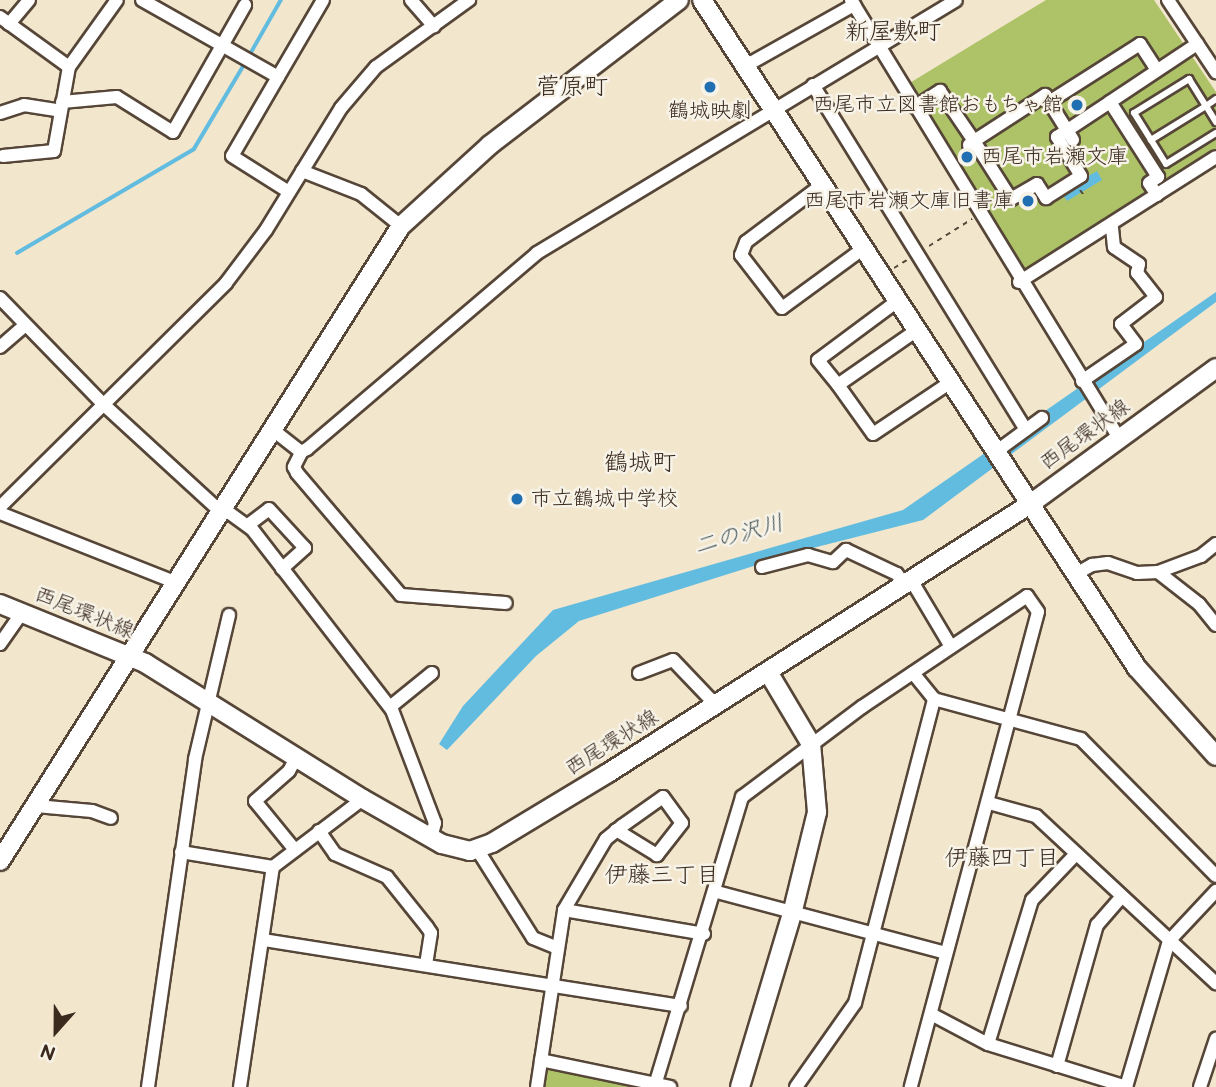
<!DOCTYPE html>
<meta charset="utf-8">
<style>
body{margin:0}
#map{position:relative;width:1216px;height:1087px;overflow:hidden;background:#f2e6cd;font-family:"Balsamiq Sans","Klee One",sans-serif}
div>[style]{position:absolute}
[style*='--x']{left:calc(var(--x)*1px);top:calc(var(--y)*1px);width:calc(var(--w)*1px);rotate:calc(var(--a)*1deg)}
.green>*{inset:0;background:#aec368}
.water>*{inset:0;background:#62bcdf}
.stream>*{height:3.5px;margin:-1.75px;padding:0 1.75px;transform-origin:1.75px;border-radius:1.75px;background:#62bcdf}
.path>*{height:2px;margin-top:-1px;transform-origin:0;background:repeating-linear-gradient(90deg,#564638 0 5px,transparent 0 10px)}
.roads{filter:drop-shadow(2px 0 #564638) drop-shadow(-2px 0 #564638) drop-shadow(0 2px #564638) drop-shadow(0 -2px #564638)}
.lane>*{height:6px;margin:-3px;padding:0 3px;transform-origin:3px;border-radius:3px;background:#fff}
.street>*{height:12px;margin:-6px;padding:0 6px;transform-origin:6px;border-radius:6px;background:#fff}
.secondary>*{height:18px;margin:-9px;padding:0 9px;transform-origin:9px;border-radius:9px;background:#fff}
.dots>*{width:19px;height:19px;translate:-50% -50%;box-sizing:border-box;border:4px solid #f7f3e8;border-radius:50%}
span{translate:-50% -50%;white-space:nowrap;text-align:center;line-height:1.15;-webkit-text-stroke:5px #f7f3e8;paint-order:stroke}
.poi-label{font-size:21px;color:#3b2a1e}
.right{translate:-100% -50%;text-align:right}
.left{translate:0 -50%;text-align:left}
.street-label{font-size:21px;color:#3b2a1e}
.water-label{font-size:23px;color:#475658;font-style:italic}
.neighbourhood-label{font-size:23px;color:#3b2a1e}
.quarter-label{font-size:24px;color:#3b2a1e}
.north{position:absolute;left:21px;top:996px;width:70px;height:70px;-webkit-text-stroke:5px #f7f3e8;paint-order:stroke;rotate:201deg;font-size:19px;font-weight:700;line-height:28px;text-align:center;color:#3b2a1e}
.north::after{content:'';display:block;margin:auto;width:24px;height:32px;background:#3b2a1e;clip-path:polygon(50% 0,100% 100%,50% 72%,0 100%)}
</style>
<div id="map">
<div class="green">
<i style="clip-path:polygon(1046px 0,1154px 0,1216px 92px,1216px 149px,1023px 275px,908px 84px)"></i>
<i style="clip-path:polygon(541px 1066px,647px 1087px,538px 1087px)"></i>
</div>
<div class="water">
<i style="clip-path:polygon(1097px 171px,1102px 180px,1067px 201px,1061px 192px)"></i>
<i style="clip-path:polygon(1216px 292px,1216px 302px,923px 520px,801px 551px,579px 621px,536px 656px,447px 750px,439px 744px,463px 706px,553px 610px,903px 510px)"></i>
</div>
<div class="stream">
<i style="--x:249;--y:56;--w:64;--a:-60.3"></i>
<i style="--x:17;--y:253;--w:205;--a:-30.4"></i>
<i style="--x:194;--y:149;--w:100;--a:-59.3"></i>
</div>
<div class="path">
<i style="--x:1080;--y:190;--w:9;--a:54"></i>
<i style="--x:929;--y:246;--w:51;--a:-32.1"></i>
<i style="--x:894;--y:268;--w:15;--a:-32"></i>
</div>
<div class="roads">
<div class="lane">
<i style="--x:1216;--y:99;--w:12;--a:145"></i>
<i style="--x:1206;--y:106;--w:65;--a:148.3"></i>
<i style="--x:1151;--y:140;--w:32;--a:-122"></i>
<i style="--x:1134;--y:113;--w:65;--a:-31.7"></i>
<i style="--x:1189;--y:79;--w:32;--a:58"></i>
<i style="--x:1206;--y:106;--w:19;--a:58"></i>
<i style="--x:1151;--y:140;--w:28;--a:58"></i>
<i style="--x:1166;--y:164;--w:59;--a:-31.8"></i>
</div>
<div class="street">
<i style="--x:142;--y:0;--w:156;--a:29.5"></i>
<i style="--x:278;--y:77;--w:91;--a:120.2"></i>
<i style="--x:232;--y:156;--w:67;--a:32.3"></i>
<i style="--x:411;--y:0;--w:35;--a:49"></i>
<i style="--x:851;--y:0;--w:513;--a:58.54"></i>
<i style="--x:1168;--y:0;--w:87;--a:56.3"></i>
<i style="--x:0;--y:17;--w:85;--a:35.9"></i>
<i style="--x:69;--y:67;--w:82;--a:-54.4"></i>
<i style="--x:9;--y:24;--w:31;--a:-50"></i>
<i style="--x:747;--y:65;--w:123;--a:-29.3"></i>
<i style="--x:278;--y:77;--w:89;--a:-59.7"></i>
<i style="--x:813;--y:85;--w:405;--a:58.3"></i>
<i style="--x:62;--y:102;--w:55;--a:-5.2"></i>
<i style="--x:117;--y:97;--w:66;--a:32"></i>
<i style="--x:173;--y:132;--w:146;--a:-60.4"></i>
<i style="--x:1049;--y:102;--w:108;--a:-32.5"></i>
<i style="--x:1140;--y:44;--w:31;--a:57"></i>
<i style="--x:915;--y:107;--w:30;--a:-33"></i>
<i style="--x:940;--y:91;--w:60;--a:55.8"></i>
<i style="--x:974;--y:141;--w:85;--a:-32.9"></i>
<i style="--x:1045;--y:95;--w:53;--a:58.1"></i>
<i style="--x:0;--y:113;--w:25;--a:-18"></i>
<i style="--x:24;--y:105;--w:37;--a:9"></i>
<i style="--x:969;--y:145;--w:6;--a:-39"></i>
<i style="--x:974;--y:141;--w:69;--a:57.5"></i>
<i style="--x:1011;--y:199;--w:30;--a:-30"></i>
<i style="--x:1037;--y:184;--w:17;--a:57"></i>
<i style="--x:1046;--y:198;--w:41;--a:-32.2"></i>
<i style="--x:1081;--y:176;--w:46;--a:-121.6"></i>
<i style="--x:1057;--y:137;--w:64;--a:-33.4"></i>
<i style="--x:3;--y:156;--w:51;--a:-5.6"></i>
<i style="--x:54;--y:151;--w:85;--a:-79.9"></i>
<i style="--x:302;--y:171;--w:63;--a:21.3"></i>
<i style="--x:361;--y:194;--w:51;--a:38.7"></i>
<i style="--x:823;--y:184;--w:96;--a:143"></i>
<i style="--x:746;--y:242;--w:14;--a:111"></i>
<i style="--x:741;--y:255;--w:67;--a:52.3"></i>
<i style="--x:782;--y:308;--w:102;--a:-36.2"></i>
<i style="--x:1157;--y:195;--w:14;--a:-124"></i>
<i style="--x:1149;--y:183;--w:11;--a:-34"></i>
<i style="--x:1158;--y:177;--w:89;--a:-122.6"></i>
<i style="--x:1110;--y:102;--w:105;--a:-33.7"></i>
<i style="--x:1019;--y:282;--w:233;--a:-32.4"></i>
<i style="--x:0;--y:298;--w:146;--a:45.8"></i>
<i style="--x:102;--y:403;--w:161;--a:42.5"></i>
<i style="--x:917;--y:330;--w:96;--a:145.2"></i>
<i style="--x:838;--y:385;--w:60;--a:54.5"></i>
<i style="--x:873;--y:434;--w:94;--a:-33.7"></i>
<i style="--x:0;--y:347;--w:33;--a:-41"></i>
<i style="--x:1082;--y:381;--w:65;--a:-34.4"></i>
<i style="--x:1136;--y:344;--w:25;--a:-127"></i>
<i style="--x:1121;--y:324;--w:44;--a:-37.6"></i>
<i style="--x:1156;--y:297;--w:31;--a:-128"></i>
<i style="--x:1137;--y:273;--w:9;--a:-77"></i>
<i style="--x:1139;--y:264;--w:30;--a:-146"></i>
<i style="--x:1114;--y:247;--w:20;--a:-96"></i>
<i style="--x:838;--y:385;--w:32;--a:-129"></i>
<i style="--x:818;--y:360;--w:97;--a:-36.6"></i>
<i style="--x:273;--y:430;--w:36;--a:38"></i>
<i style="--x:301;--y:452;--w:7;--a:-27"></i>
<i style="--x:307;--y:449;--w:302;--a:-40.4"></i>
<i style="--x:537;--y:253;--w:489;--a:-31.1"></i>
<i style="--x:302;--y:451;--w:18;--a:117"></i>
<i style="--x:294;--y:467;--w:7;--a:63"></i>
<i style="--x:297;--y:473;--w:160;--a:49.6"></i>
<i style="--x:401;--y:595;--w:105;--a:4.4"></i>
<i style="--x:997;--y:451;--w:56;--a:-36.3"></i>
<i style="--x:0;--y:507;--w:318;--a:-44.7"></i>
<i style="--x:226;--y:283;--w:66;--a:-53"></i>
<i style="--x:266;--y:230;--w:143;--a:-58.4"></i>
<i style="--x:341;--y:108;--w:54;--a:-49.5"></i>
<i style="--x:376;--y:67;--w:115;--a:-35.8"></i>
<i style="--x:224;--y:509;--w:34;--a:36"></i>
<i style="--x:252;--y:529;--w:229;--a:52.3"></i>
<i style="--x:392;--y:710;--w:121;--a:69.2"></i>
<i style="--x:435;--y:823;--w:16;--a:105"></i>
<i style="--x:0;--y:513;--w:190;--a:21.6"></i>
<i style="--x:248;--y:525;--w:26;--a:-37"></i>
<i style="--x:269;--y:509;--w:53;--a:47.3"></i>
<i style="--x:305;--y:548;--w:31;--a:138"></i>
<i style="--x:762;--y:567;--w:48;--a:-14.6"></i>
<i style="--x:808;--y:555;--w:26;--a:16"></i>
<i style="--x:833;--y:562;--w:18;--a:-43"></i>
<i style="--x:846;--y:550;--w:56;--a:25.2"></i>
<i style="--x:897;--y:574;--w:11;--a:56"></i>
<i style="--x:1158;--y:572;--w:46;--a:-20.4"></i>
<i style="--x:1201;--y:556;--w:19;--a:-39"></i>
<i style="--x:1074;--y:575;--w:21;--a:-29"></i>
<i style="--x:1092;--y:565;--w:16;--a:-7"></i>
<i style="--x:1108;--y:563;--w:31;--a:19"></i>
<i style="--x:1137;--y:573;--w:21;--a:-3"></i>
<i style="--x:1158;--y:572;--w:52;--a:38"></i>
<i style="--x:1199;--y:604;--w:27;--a:51"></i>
<i style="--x:910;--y:578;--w:78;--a:59.2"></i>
<i style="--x:0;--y:644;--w:39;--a:-55"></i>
<i style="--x:639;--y:673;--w:36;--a:-21"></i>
<i style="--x:673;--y:660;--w:62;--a:46.3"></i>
<i style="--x:913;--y:673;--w:33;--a:51"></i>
<i style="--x:934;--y:699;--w:152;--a:15.2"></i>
<i style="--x:1081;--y:739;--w:192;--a:45.4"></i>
<i style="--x:390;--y:707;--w:54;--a:-39"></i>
<i style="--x:989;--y:803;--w:49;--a:15.5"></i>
<i style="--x:1036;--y:816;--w:246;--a:42.9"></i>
<i style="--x:36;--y:806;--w:56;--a:5.1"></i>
<i style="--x:92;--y:811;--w:20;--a:20"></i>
<i style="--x:319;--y:831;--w:28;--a:55"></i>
<i style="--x:335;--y:854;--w:57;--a:23.9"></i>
<i style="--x:387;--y:877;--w:64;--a:51.3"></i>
<i style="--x:427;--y:927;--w:7;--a:56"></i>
<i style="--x:431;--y:933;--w:32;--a:99"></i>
<i style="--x:477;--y:849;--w:105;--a:57.8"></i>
<i style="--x:533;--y:938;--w:27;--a:22"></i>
<i style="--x:295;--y:850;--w:63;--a:-129.2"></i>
<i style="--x:255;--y:801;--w:45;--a:-41.4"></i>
<i style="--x:289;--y:771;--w:17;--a:-62"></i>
<i style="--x:181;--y:852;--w:93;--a:9.3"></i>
<i style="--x:717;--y:892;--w:237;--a:14.9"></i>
<i style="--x:564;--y:910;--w:142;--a:9.7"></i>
<i style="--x:264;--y:940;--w:422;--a:9"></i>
<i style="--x:931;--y:1014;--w:64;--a:27.8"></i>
<i style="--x:988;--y:1044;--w:145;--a:17.2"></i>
<i style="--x:988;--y:1044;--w:151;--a:-73"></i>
<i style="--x:1032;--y:900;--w:64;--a:-46.3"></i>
<i style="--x:541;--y:1060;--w:132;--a:11.8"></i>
<i style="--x:1057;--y:1066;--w:147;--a:-74.2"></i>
<i style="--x:1097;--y:925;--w:38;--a:-49"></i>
<i style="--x:656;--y:1082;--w:298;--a:-73.2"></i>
<i style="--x:742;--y:797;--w:150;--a:-36.9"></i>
<i style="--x:862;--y:707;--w:199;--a:-33.9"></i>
<i style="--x:1027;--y:596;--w:19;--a:55"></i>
<i style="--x:1038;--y:612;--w:492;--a:105"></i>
<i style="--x:148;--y:1087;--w:331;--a:-81.8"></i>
<i style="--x:195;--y:759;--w:148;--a:-76.7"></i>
<i style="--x:240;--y:1087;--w:222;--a:-81.5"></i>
<i style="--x:273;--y:867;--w:113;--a:-37.1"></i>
<i style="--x:537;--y:1087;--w:179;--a:-81.3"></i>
<i style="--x:564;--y:910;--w:82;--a:-59.4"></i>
<i style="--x:606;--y:839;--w:21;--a:-39"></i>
<i style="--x:622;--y:826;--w:50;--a:-35.3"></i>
<i style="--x:663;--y:797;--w:32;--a:54"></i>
<i style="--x:682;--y:823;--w:41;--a:128"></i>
<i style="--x:657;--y:855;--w:48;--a:-148.6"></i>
<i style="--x:796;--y:1087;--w:103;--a:-54.9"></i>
<i style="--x:855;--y:1003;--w:314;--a:-75.4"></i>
<i style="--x:1126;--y:1087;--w:152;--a:-73.6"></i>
<i style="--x:1169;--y:941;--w:69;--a:-46.8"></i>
<i style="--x:1200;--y:1087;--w:51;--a:-71.6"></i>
</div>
<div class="secondary">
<i style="--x:702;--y:0;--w:797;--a:56.93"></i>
<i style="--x:1137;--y:668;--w:118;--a:48.1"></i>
<i style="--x:0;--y:604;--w:157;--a:22.1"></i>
<i style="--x:145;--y:663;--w:257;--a:32"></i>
<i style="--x:363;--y:799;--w:91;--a:29.7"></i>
<i style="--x:442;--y:844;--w:29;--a:14"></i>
<i style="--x:470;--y:851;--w:23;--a:-20"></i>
<i style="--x:492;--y:843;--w:135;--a:-31.1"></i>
<i style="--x:608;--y:773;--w:499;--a:-32.5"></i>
<i style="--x:1029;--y:505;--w:232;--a:-36.2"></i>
<i style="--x:0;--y:861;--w:751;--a:-57.73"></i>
<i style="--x:401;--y:226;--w:120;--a:-42.3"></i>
<i style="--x:490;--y:145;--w:238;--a:-37.5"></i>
<i style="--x:740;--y:1087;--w:185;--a:-73.3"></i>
<i style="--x:793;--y:910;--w:101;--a:-76.2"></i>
<i style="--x:817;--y:812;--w:68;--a:-95"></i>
<i style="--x:811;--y:744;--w:84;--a:-120.8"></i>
</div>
</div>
<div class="dots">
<i style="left:710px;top:87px;background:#1f6fb2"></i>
<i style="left:1077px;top:105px;background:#1f6fb2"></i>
<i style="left:967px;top:157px;background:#1f6fb2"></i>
<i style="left:1028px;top:201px;background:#1f6fb2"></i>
<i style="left:517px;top:499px;background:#1f6fb2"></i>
</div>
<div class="poi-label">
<span class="right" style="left:1063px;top:105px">西尾市立図書館おもちゃ館</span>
<span style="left:710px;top:111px">鶴城映劇</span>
<span class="left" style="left:981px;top:157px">西尾市岩瀬文庫</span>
<span class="right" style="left:1014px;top:201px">西尾市岩瀬文庫旧書庫</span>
<span class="left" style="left:531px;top:499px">市立鶴城中学校</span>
</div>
<div class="street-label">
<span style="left:1085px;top:435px;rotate:-36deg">西尾環状線</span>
<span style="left:84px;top:613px;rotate:22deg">西尾環状線</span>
<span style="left:612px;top:743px;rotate:-32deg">西尾環状線</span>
</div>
<div class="water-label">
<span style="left:739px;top:535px;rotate:-16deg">二の沢川</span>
</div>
<div class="neighbourhood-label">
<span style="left:1002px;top:858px">伊藤四丁目</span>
<span style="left:662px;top:875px">伊藤三丁目</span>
</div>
<div class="quarter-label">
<span style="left:893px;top:32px">新屋敷町</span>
<span style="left:572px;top:87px">菅原町</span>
<span style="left:640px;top:463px">鶴城町</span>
</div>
<div class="north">N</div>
</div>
